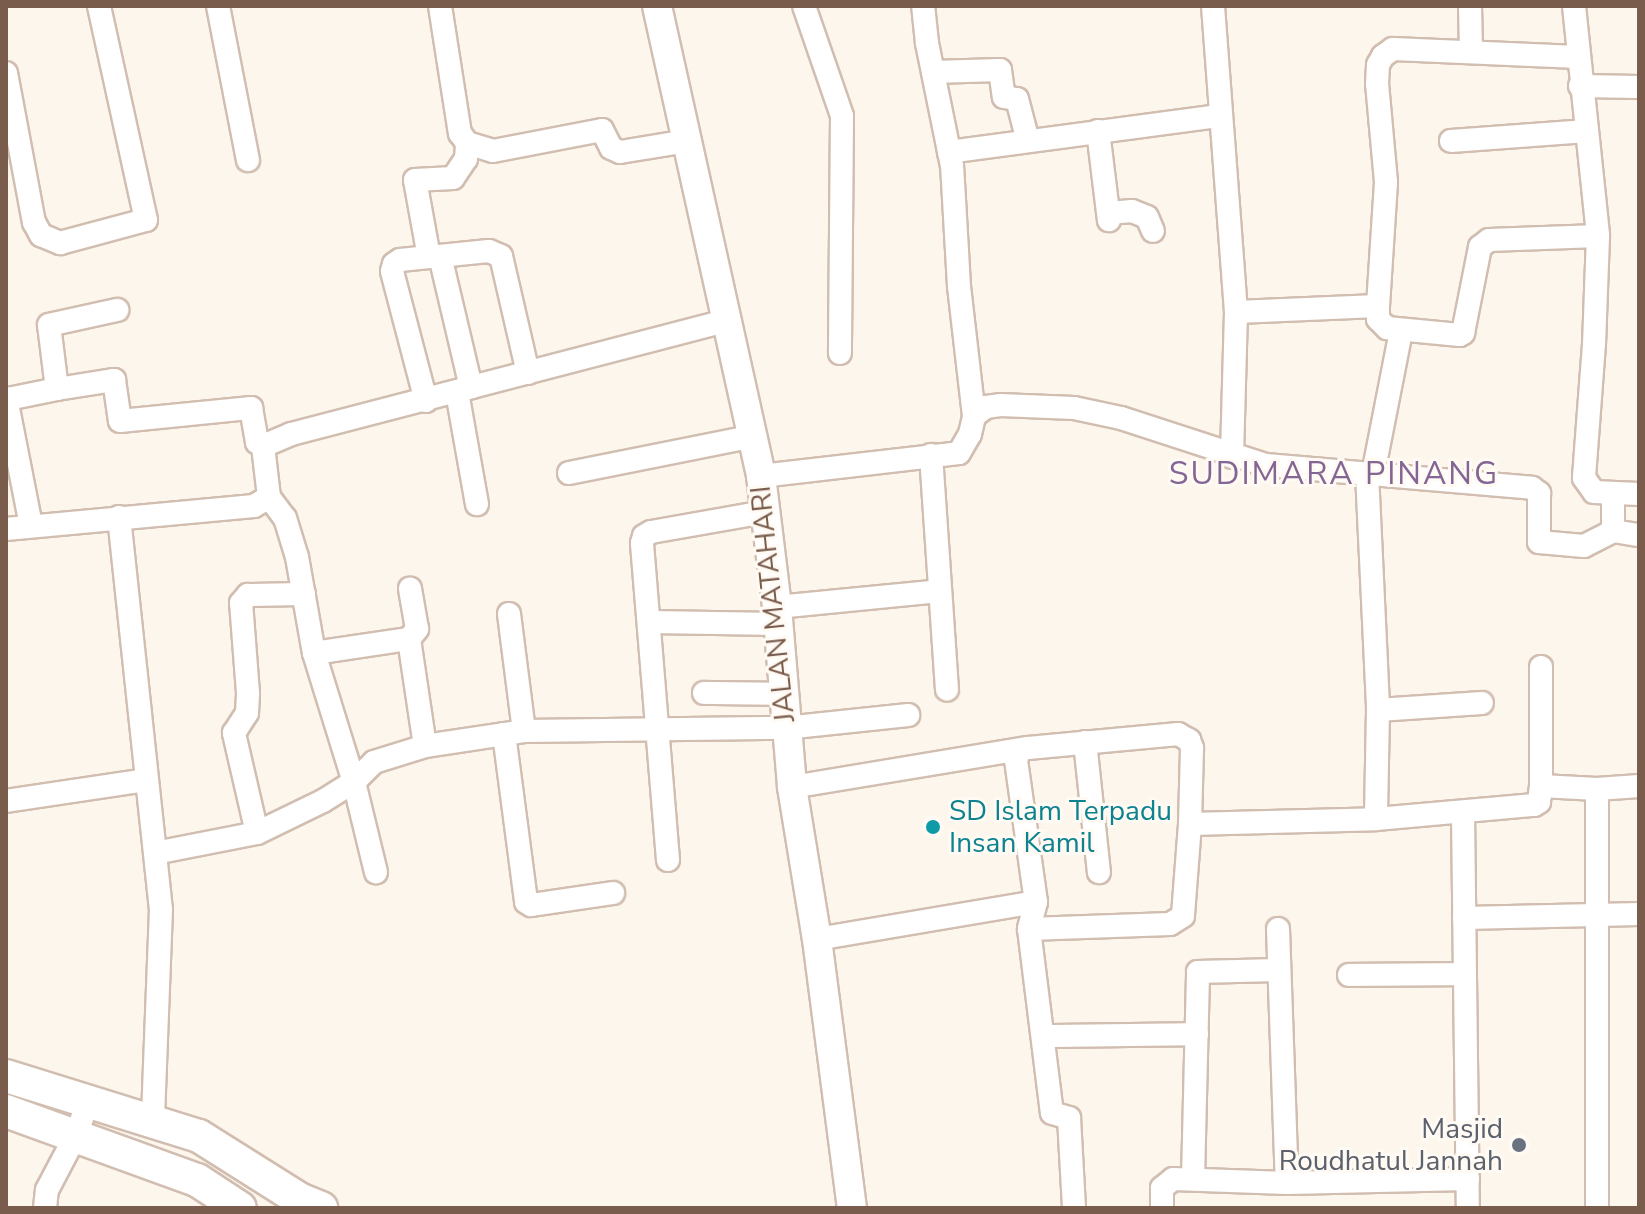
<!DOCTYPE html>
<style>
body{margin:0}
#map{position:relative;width:1645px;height:1214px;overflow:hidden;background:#fdf6ec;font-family:"Nunito Sans",sans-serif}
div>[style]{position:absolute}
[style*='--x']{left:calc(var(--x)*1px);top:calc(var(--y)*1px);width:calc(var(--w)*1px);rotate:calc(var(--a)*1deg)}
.roads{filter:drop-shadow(2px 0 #d1beb0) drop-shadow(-2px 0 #d1beb0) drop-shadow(0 2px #d1beb0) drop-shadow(0 -2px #d1beb0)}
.minor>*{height:22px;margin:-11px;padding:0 11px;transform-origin:11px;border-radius:11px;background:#fff}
.tertiary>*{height:28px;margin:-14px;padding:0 14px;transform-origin:14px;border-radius:14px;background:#fff}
.secondary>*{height:32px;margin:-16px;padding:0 16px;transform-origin:16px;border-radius:16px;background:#fff}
.dots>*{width:22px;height:22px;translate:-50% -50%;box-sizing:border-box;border:4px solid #fffaf3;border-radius:50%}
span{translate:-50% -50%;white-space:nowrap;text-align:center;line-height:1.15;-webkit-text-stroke:6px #fffaf3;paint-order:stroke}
.street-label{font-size:28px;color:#7a5c4d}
.culture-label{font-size:28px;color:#0d838f}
.left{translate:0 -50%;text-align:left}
.worship-label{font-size:28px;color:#5b616d}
.right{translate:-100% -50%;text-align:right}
.quarter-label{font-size:32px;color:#846695;letter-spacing:2px}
.frame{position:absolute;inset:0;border:8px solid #7a5c4d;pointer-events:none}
</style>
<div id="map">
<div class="roads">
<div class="minor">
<i style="--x:218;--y:6;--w:157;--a:79"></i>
<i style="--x:440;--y:6;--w:129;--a:81.1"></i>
<i style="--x:460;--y:133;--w:12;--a:55"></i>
<i style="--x:467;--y:143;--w:27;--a:17"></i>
<i style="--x:493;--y:151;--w:111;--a:-10.9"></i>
<i style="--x:602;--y:130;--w:20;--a:63"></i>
<i style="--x:611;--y:148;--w:10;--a:24"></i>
<i style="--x:620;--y:152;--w:69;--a:-9.2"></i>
<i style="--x:804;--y:6;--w:116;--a:70.9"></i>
<i style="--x:842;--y:116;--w:237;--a:90.5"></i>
<i style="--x:1213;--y:6;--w:307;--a:85.7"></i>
<i style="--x:1236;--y:312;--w:145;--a:91.6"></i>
<i style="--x:1470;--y:6;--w:45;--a:88.7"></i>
<i style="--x:1574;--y:6;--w:231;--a:84"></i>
<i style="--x:1598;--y:236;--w:108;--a:92.1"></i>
<i style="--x:1594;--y:344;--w:134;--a:94.3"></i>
<i style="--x:1584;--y:478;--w:17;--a:54"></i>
<i style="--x:1594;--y:492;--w:45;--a:2.5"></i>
<i style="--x:933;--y:72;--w:67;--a:-1.7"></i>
<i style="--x:1000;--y:70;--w:27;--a:82"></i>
<i style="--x:1004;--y:97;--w:13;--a:9"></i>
<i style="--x:1017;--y:99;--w:43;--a:75.3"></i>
<i style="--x:6;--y:73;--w:152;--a:79.4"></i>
<i style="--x:34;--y:222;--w:15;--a:62"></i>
<i style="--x:41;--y:235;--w:21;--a:23"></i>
<i style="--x:60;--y:243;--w:89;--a:-15"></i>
<i style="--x:146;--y:220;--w:219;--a:-102.4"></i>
<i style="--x:1580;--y:86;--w:59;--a:1"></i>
<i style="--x:1098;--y:131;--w:90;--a:83"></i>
<i style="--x:1451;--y:141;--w:136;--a:-4.2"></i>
<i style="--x:949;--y:152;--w:273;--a:-7.6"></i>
<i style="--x:1109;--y:213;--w:23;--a:-5"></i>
<i style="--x:1132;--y:211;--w:16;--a:22"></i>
<i style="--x:1147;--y:217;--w:15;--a:67"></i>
<i style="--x:440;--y:256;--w:135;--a:76.7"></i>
<i style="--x:429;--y:257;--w:78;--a:-100.3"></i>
<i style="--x:415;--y:180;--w:38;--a:-3"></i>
<i style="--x:453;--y:178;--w:23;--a:-56"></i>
<i style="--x:466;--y:159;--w:16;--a:-86"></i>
<i style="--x:1378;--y:306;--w:13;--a:90"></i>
<i style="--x:1378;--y:319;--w:13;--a:45"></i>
<i style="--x:1387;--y:328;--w:73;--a:5.5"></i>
<i style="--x:1460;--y:335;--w:4;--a:-34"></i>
<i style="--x:1463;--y:333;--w:88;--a:-78.8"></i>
<i style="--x:1480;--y:247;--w:11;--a:-38"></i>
<i style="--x:1489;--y:240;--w:109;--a:-2.1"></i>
<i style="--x:1236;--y:312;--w:142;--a:-2.4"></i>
<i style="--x:1378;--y:306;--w:124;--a:-86.3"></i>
<i style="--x:1386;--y:182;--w:98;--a:-95.2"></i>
<i style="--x:1377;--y:84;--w:19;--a:-87"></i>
<i style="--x:1378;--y:65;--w:10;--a:-61"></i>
<i style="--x:1383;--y:56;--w:12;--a:-35"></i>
<i style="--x:1393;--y:49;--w:185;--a:2.5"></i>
<i style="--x:57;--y:389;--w:58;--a:-9"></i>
<i style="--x:114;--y:380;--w:41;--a:81.7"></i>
<i style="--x:120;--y:421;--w:132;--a:-5.7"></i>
<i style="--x:251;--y:408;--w:35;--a:80"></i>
<i style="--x:257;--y:442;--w:7;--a:34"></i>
<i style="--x:457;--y:392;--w:114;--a:79.9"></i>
<i style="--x:6;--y:398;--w:130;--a:78.9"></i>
<i style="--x:8;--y:399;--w:50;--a:-11.5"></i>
<i style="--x:57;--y:389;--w:64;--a:-97.1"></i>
<i style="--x:49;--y:325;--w:70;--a:-12.4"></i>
<i style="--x:426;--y:401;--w:134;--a:-104.7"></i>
<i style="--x:392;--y:271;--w:7;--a:-74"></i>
<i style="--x:394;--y:264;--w:7;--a:-34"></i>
<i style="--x:400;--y:260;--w:89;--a:-5.8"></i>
<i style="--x:489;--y:251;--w:13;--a:23"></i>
<i style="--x:501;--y:256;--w:120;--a:77"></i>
<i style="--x:974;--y:416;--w:15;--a:-37"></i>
<i style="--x:986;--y:407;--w:14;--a:-8"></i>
<i style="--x:1000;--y:405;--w:74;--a:2.3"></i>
<i style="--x:1074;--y:408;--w:48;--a:12"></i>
<i style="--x:1121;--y:418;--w:152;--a:18"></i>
<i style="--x:1266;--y:465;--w:267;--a:4.9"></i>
<i style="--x:1532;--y:488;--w:9;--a:36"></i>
<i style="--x:1539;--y:493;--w:49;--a:90"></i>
<i style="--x:1539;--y:542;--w:45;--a:5.1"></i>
<i style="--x:1584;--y:546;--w:33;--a:-27"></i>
<i style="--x:931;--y:455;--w:235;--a:86.1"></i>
<i style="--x:569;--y:473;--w:189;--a:-11.3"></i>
<i style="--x:1367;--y:473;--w:237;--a:87.3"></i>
<i style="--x:1378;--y:710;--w:109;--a:91.1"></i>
<i style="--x:1373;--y:474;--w:146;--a:-78.9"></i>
<i style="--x:761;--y:476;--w:199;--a:-6.6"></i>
<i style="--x:959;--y:453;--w:22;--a:-60"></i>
<i style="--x:970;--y:434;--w:18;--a:-77"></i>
<i style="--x:974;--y:416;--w:131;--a:-96.6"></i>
<i style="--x:959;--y:286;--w:120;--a:-93.3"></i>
<i style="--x:952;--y:166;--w:126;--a:-101.5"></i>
<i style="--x:927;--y:43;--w:37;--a:-96"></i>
<i style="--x:1613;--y:493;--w:38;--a:90"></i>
<i style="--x:1613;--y:531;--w:26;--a:9"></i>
<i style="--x:269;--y:497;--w:26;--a:53"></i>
<i style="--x:285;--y:518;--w:41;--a:72.9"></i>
<i style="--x:297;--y:557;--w:97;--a:80"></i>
<i style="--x:314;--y:653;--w:135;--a:72.8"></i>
<i style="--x:354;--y:782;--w:93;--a:76.3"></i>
<i style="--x:119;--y:517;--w:394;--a:83.9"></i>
<i style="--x:161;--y:909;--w:213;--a:92.2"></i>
<i style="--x:6;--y:529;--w:249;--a:-5.3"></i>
<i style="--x:254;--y:506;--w:17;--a:-31"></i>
<i style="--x:269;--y:497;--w:51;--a:-96.7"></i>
<i style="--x:263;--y:446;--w:30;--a:-23"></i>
<i style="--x:291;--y:434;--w:453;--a:-14.6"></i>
<i style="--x:777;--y:607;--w:163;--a:-5.6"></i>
<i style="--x:509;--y:614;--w:118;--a:82.7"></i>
<i style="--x:650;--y:622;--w:129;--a:0.9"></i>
<i style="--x:409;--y:639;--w:108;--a:81.5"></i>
<i style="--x:314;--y:653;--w:96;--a:-8.4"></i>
<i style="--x:409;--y:639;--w:13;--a:-51"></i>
<i style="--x:417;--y:629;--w:41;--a:-99.9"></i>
<i style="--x:704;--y:693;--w:78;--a:0.7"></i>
<i style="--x:1378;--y:710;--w:104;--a:-3.9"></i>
<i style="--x:504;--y:734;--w:169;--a:82.5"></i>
<i style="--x:526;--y:902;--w:6;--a:31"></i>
<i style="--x:531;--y:905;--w:83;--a:-8.3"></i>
<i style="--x:1085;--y:742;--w:131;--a:83.9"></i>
<i style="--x:1020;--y:750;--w:11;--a:112"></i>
<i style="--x:1016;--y:760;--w:143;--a:82"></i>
<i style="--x:1036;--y:902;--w:28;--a:105"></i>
<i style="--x:1029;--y:929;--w:185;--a:82.9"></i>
<i style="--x:1052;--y:1113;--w:18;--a:16"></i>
<i style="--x:1069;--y:1118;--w:90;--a:86.8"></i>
<i style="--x:1541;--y:786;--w:56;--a:3.1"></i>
<i style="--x:1597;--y:789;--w:42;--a:-4.1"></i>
<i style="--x:792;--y:787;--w:239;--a:-9.4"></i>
<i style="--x:1028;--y:748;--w:151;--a:-5.3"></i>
<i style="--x:1178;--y:734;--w:13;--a:29"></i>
<i style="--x:1189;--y:740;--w:9;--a:69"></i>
<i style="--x:1192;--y:748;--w:76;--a:91.5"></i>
<i style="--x:1190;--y:824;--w:92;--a:94.4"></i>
<i style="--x:1183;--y:916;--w:15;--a:148"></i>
<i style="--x:1170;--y:924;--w:141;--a:178"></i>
<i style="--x:1597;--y:789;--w:419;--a:90"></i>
<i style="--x:6;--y:801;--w:142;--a:-8.5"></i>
<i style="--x:1463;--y:813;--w:395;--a:89.3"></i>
<i style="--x:1190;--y:824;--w:186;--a:-1.5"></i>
<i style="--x:1376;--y:819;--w:159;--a:-5.1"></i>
<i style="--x:1534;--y:805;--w:6;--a:-31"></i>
<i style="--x:1539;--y:802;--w:16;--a:-83"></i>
<i style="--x:1541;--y:786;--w:119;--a:-90"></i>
<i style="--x:257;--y:833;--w:103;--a:-103"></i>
<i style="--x:234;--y:733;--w:24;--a:-57"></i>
<i style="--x:247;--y:713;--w:20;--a:-87"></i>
<i style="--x:248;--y:693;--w:90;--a:-94.4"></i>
<i style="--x:241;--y:603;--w:11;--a:-49"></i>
<i style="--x:248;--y:595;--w:56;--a:-1"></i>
<i style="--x:155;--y:853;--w:104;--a:-11.1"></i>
<i style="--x:257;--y:833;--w:73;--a:-25.9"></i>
<i style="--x:323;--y:801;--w:36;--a:-32"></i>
<i style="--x:354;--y:782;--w:28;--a:-45"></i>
<i style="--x:374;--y:762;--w:53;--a:-17.4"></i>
<i style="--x:425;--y:746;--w:100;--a:-8.6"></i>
<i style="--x:524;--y:731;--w:261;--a:-0.7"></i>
<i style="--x:785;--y:728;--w:124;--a:-6"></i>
<i style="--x:668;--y:860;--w:318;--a:-94.7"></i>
<i style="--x:642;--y:543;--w:7;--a:-74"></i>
<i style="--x:644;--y:536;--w:8;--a:-30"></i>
<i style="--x:651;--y:532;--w:116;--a:-10"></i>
<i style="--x:1464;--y:918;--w:175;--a:-1.3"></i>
<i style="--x:1278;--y:929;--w:254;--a:88"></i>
<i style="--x:817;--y:939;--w:222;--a:-9.6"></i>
<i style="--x:1349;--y:975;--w:116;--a:-0.5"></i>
<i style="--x:1044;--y:1036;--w:153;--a:-0.7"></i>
<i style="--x:1193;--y:1179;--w:207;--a:-88.6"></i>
<i style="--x:1198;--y:972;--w:79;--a:-1.5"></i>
<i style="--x:45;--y:1208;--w:18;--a:-84"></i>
<i style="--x:47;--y:1190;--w:62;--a:-62.2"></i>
<i style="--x:76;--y:1135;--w:35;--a:-70"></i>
<i style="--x:1162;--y:1208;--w:20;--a:-90"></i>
<i style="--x:1162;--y:1188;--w:14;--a:-39"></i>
<i style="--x:1173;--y:1179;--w:114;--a:2"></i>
<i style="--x:1287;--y:1183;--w:181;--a:-1.3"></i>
</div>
<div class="tertiary">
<i style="--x:657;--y:6;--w:481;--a:77.5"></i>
<i style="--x:761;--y:476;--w:132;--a:83"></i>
<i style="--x:777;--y:607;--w:181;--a:85.2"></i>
<i style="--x:792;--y:787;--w:154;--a:80.7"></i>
<i style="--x:817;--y:939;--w:271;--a:82.6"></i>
</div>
<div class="secondary">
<i style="--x:6;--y:1076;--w:202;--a:17.3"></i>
<i style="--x:199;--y:1136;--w:118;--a:32.2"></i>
<i style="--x:299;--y:1199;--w:24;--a:22"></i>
<i style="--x:6;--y:1111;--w:203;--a:19.9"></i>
<i style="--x:197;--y:1180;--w:51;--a:33.1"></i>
</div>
</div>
<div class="dots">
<i style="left:933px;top:827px;background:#0f9aa8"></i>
<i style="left:1519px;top:1145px;background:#6b7280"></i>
</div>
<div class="street-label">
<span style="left:773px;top:604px;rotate:-96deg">JALAN MATAHARI</span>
</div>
<div class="culture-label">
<span class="left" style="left:949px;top:827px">SD Islam Terpadu<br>Insan Kamil</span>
</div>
<div class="worship-label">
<span class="right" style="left:1503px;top:1145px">Masjid<br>Roudhatul Jannah</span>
</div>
<div class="quarter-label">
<span style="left:1334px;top:474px">SUDIMARA PINANG</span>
</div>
<div class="frame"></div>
</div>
